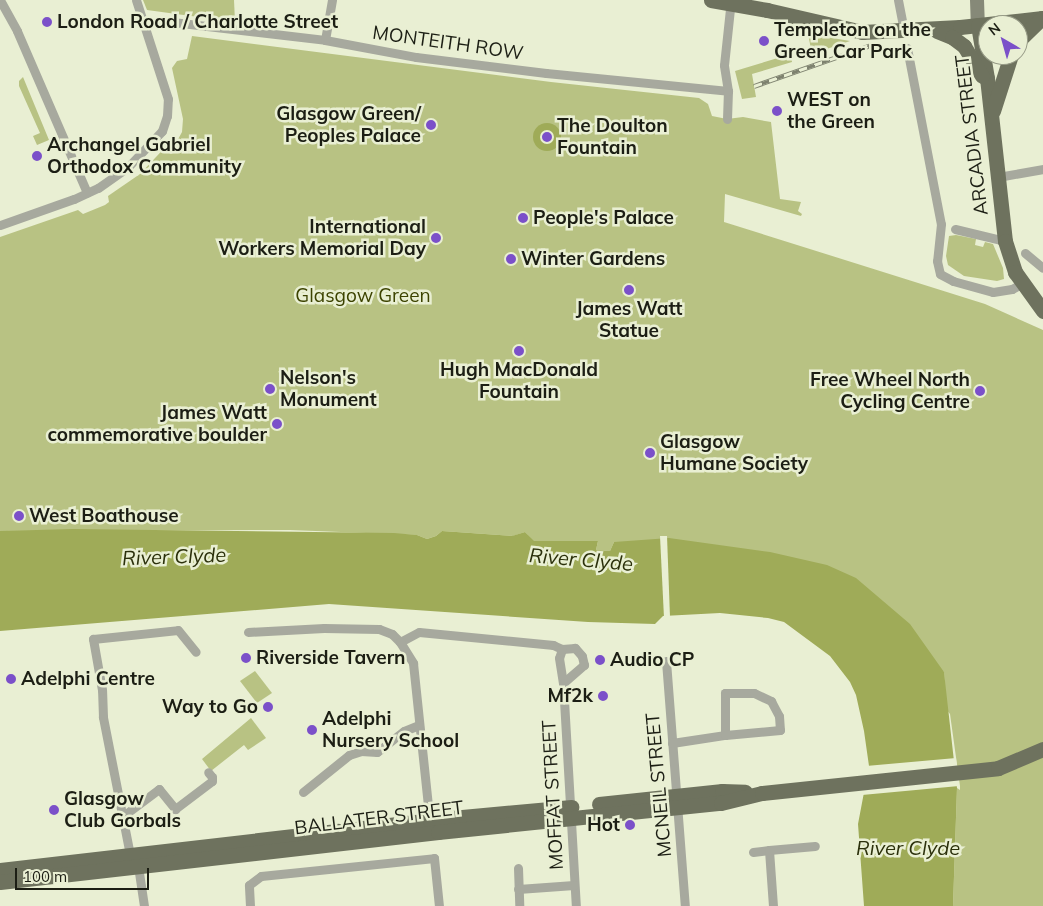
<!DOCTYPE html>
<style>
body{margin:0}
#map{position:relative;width:1043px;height:906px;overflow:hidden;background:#e9efd3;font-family:Mulish,sans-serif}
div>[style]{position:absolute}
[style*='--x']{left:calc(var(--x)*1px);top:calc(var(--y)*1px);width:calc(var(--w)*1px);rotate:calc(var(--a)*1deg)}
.green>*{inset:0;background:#b8c283}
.water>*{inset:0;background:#9fab58}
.round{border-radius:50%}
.pier>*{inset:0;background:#e9efd3}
.street>*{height:9px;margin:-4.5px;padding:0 4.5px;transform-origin:4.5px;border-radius:4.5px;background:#a7a99e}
.secondary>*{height:14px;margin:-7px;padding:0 7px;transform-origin:7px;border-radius:7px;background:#868978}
.primary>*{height:15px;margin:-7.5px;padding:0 7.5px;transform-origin:7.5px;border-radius:7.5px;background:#6e725e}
.rail>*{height:4.5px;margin-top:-2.25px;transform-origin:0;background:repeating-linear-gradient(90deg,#e9efd3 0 8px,#7e826f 0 16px);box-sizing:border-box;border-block:1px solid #7e826f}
.dots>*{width:14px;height:14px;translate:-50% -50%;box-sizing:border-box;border:2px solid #e9efd3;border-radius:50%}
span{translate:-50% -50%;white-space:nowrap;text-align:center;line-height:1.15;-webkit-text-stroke:5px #e9efd3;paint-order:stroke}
.poi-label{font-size:19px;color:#1c1e14;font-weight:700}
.left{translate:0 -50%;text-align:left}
.right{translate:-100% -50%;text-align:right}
.street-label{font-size:19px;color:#1c1e14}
.park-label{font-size:19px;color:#3c4300}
.water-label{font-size:20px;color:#2b300b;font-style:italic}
.north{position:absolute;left:978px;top:15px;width:50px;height:50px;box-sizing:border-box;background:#e9efd3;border:1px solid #979b87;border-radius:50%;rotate:322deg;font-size:14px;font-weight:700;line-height:20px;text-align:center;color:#1c1e14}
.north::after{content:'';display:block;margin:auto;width:18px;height:22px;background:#7b50c9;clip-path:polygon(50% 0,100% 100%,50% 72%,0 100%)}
.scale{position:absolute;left:15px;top:868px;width:134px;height:22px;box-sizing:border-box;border:2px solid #1c1e14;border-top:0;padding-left:6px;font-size:15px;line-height:18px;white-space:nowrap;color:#1c1e14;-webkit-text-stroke:4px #e9efd3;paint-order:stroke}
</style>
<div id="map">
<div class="green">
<i style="clip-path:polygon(143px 0,234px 0,235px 22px,147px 10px)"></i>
<i style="clip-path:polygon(808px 34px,809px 34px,850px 41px,812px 54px)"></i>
<i style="clip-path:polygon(192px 36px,551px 82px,699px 98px,708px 104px,712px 116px,727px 119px,743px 117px,771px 122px,780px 199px,801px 202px,798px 211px,802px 214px,801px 216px,725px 194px,724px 222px,985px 304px,1043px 330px,1043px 906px,953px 906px,957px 788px,960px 790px,960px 786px,950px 714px,946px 709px,944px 672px,614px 542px,610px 551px,596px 550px,598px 541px,533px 541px,525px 532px,513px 536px,442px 531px,436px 536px,427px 539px,417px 535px,290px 530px,0 531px,0 237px,78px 210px,83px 214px,105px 205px,109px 202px,108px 196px,140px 174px,172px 140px,176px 143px,182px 132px,183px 119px,172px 68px,177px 61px,187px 59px)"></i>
<i style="clip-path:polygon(791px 54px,792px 62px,752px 74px,756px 97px,742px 99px,735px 71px)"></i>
<i style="clip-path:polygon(23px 77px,49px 140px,37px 145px,33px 136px,40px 133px,19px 86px,19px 81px)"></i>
<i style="clip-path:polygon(956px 235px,976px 239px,975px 245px,983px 247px,985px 242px,993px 244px,1003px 268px,1004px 279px,997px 281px,964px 276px,948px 265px,946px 256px,949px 236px)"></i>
<i style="clip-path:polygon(255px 671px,272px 693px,257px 703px,240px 681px)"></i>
<i style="clip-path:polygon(251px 718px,266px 738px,248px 750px,244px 745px,211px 771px,202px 759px)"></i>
</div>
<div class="water">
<i class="round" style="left:533px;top:123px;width:28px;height:28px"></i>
<i style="clip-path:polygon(73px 529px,394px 533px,417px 535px,427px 539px,436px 536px,442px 531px,512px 536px,525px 532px,534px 541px,598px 541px,596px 550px,610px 551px,614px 542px,669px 538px,770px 552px,827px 565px,856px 578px,910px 624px,944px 672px,957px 788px,953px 906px,864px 906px,858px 824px,869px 766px,864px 731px,856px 695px,850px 682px,830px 656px,784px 622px,768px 618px,720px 613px,663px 616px,655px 624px,588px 622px,329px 604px,0 631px,0 531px)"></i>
</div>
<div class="pier">
<i style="clip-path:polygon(660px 536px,667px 536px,670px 617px,664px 618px)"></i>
<i style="clip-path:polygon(956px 758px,959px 786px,862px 795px,866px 766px)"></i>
</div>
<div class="street">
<i style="--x:0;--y:0;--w:35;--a:61"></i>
<i style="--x:17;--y:31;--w:176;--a:66.6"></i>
<i style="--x:898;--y:0;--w:32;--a:79"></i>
<i style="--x:164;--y:21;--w:162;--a:6.7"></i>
<i style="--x:325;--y:40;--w:93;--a:10.6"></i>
<i style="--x:416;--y:57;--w:131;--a:7"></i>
<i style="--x:546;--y:73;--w:183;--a:5.6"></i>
<i style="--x:325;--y:40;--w:41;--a:-80.1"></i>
<i style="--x:907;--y:48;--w:179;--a:79.1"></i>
<i style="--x:941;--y:224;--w:37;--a:96"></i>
<i style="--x:937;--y:261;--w:13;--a:77"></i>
<i style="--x:940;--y:274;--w:15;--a:28"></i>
<i style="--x:953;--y:281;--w:41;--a:15.4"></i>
<i style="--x:993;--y:292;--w:19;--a:-9"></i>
<i style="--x:1012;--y:289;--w:10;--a:-29"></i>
<i style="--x:727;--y:119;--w:28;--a:-88"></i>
<i style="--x:728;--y:91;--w:26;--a:-99"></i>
<i style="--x:724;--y:65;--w:65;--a:-83.9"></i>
<i style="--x:998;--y:177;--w:46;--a:-10.1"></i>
<i style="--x:0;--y:225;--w:78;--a:-19.4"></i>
<i style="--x:74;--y:199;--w:26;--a:-25"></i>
<i style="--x:98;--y:188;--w:35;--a:-35"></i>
<i style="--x:127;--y:168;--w:51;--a:-46.6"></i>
<i style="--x:162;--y:131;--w:16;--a:-72"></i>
<i style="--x:167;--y:116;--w:17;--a:-87"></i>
<i style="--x:168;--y:99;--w:104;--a:-107.9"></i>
<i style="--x:955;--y:229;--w:51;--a:13.5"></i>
<i style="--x:1025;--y:253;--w:23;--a:40"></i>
<i style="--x:248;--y:632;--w:76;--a:-3"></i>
<i style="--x:324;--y:628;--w:55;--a:1"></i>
<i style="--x:379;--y:629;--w:14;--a:21"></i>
<i style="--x:392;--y:634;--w:11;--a:45"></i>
<i style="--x:400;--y:642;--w:21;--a:-28"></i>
<i style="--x:419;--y:632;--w:135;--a:5.5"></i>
<i style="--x:553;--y:645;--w:10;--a:24"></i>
<i style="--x:400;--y:642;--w:25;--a:58"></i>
<i style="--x:413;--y:663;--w:162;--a:84"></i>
<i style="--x:666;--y:661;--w:246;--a:85.6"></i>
<i style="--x:563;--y:683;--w:28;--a:-41"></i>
<i style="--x:584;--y:665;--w:9;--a:-103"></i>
<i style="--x:582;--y:656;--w:11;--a:-131"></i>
<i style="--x:575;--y:648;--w:13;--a:176"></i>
<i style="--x:562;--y:649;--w:9;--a:108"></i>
<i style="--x:559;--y:658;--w:25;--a:81"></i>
<i style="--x:563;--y:683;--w:223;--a:86.7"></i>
<i style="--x:672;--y:743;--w:54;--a:-8.6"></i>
<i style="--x:725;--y:735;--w:42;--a:-90"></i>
<i style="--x:725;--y:693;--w:29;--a:0"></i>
<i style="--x:754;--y:693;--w:19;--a:25"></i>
<i style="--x:771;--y:701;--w:17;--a:62"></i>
<i style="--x:779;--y:716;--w:14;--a:86"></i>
<i style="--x:780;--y:730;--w:55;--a:174.8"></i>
<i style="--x:303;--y:792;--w:59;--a:-38.8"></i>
<i style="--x:349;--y:755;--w:13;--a:-18"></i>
<i style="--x:361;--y:751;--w:16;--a:4"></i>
<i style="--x:377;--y:752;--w:34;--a:-38"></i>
<i style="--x:404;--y:731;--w:16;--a:-22"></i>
<i style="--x:123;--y:816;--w:45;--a:-36.9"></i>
<i style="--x:159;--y:789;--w:26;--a:51"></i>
<i style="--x:175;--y:809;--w:46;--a:-37.1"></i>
<i style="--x:212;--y:781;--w:4;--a:-90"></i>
<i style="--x:212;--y:777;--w:6;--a:-129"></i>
<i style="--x:753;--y:852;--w:16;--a:-7"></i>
<i style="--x:518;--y:868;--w:38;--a:88"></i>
<i style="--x:518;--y:889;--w:56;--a:-4.1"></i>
<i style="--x:144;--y:906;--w:40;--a:-98.5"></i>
<i style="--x:138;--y:866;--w:14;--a:-126"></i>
<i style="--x:130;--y:855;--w:141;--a:-101.1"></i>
<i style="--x:103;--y:717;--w:27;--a:-92"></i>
<i style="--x:102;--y:690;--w:52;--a:-100"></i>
<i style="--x:93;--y:639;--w:85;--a:-6"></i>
<i style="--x:178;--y:630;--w:28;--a:51"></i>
<i style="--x:250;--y:906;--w:21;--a:-93"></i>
<i style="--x:249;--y:885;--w:15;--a:-37"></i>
<i style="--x:261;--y:876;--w:174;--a:-5.9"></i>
<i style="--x:434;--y:858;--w:48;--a:84.1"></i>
<i style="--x:773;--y:906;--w:56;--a:-94.1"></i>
<i style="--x:769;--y:850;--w:46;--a:-5"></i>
</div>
<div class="secondary">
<i style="--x:977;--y:0;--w:25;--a:88"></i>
</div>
<div class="primary">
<i style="--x:711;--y:0;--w:57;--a:10.1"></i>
<i style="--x:767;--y:10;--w:98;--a:13"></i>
<i style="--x:862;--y:32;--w:98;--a:-2.9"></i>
<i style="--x:960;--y:27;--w:83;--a:-6.2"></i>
<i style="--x:978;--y:25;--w:54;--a:80.4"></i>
<i style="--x:987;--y:78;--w:164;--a:83.7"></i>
<i style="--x:1005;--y:241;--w:33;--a:72"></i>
<i style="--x:1015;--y:272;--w:48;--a:54.3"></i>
<i style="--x:937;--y:31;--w:16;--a:22"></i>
<i style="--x:952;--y:37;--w:15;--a:37"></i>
<i style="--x:964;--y:46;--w:35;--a:59"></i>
<i style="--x:1018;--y:41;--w:33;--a:-44"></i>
<i style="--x:993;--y:111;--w:59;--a:-72.2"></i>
<i style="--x:599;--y:804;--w:124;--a:-6"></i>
<i style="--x:722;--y:791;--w:23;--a:2"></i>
<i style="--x:0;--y:870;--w:433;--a:-6.6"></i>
<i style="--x:430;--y:820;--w:142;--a:-5.3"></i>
<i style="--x:0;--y:882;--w:441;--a:-6.5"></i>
<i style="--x:438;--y:832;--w:284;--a:-5.9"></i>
<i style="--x:721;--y:803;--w:42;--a:-13.7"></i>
<i style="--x:762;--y:793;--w:237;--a:-6"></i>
<i style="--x:998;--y:768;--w:49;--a:-22.9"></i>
</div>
<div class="rail">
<i style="--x:754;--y:86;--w:127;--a:-19.3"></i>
</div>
<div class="dots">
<i style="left:47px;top:22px;background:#7b50c9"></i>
<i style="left:764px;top:41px;background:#7b50c9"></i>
<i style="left:777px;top:111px;background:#7b50c9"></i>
<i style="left:431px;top:125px;background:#7b50c9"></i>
<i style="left:547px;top:137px;background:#7b50c9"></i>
<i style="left:37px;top:156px;background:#7b50c9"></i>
<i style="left:523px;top:218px;background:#7b50c9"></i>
<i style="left:436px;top:238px;background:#7b50c9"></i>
<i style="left:511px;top:259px;background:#7b50c9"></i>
<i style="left:629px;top:290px;background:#7b50c9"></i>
<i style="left:519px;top:351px;background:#7b50c9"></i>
<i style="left:270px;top:389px;background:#7b50c9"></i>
<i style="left:980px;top:391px;background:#7b50c9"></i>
<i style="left:277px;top:424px;background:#7b50c9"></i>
<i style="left:650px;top:453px;background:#7b50c9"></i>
<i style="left:19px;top:516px;background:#7b50c9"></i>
<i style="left:246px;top:658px;background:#7b50c9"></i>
<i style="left:600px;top:660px;background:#7b50c9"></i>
<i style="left:11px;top:679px;background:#7b50c9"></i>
<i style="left:603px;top:696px;background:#7b50c9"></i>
<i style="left:268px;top:707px;background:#7b50c9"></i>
<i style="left:312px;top:730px;background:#7b50c9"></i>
<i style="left:54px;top:810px;background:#7b50c9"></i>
<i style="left:630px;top:825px;background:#7b50c9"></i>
</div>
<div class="poi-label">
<span class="left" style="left:57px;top:22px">London Road / Charlotte Street</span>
<span class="left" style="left:774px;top:41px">Templeton on the<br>Green Car Park</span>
<span class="left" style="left:787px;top:111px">WEST on<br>the Green</span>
<span class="right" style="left:421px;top:125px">Glasgow Green/<br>Peoples Palace</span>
<span class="left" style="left:557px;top:137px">The Doulton<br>Fountain</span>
<span class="left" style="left:47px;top:156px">Archangel Gabriel<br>Orthodox Community</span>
<span class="left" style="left:533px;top:218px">People's Palace</span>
<span class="right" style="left:426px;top:238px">International<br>Workers Memorial Day</span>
<span class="left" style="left:521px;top:259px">Winter Gardens</span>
<span style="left:629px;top:320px">James Watt<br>Statue</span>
<span style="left:519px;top:381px">Hugh MacDonald<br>Fountain</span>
<span class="left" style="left:280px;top:389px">Nelson's<br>Monument</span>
<span class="right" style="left:970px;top:391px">Free Wheel North<br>Cycling Centre</span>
<span class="right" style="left:267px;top:424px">James Watt<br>commemorative boulder</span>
<span class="left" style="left:660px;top:453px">Glasgow<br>Humane Society</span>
<span class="left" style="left:29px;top:516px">West Boathouse</span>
<span class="left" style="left:256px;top:658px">Riverside Tavern</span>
<span class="left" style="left:610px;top:660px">Audio CP</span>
<span class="left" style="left:21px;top:679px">Adelphi Centre</span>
<span class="right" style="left:593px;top:696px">Mf2k</span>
<span class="right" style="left:258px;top:707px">Way to Go</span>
<span class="left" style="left:322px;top:730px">Adelphi<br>Nursery School</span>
<span class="left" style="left:64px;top:810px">Glasgow<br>Club Gorbals</span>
<span class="right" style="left:620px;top:825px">Hot</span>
</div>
<div class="street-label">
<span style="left:448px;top:43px;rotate:8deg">MONTEITH ROW</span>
<span style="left:972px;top:135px;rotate:-97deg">ARCADIA STREET</span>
<span style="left:659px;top:785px;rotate:-95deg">MCNEIL STREET</span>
<span style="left:553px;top:795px;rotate:-93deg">MOFFAT STREET</span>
<span style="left:379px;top:818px;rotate:-7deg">BALLATER STREET</span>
</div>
<div class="park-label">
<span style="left:363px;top:296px">Glasgow Green</span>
</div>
<div class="water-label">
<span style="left:174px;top:556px;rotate:-2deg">River Clyde</span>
<span style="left:581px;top:559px;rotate:5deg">River Clyde</span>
<span style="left:908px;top:847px">River Clyde</span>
</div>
<div class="north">N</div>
<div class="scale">100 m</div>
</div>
